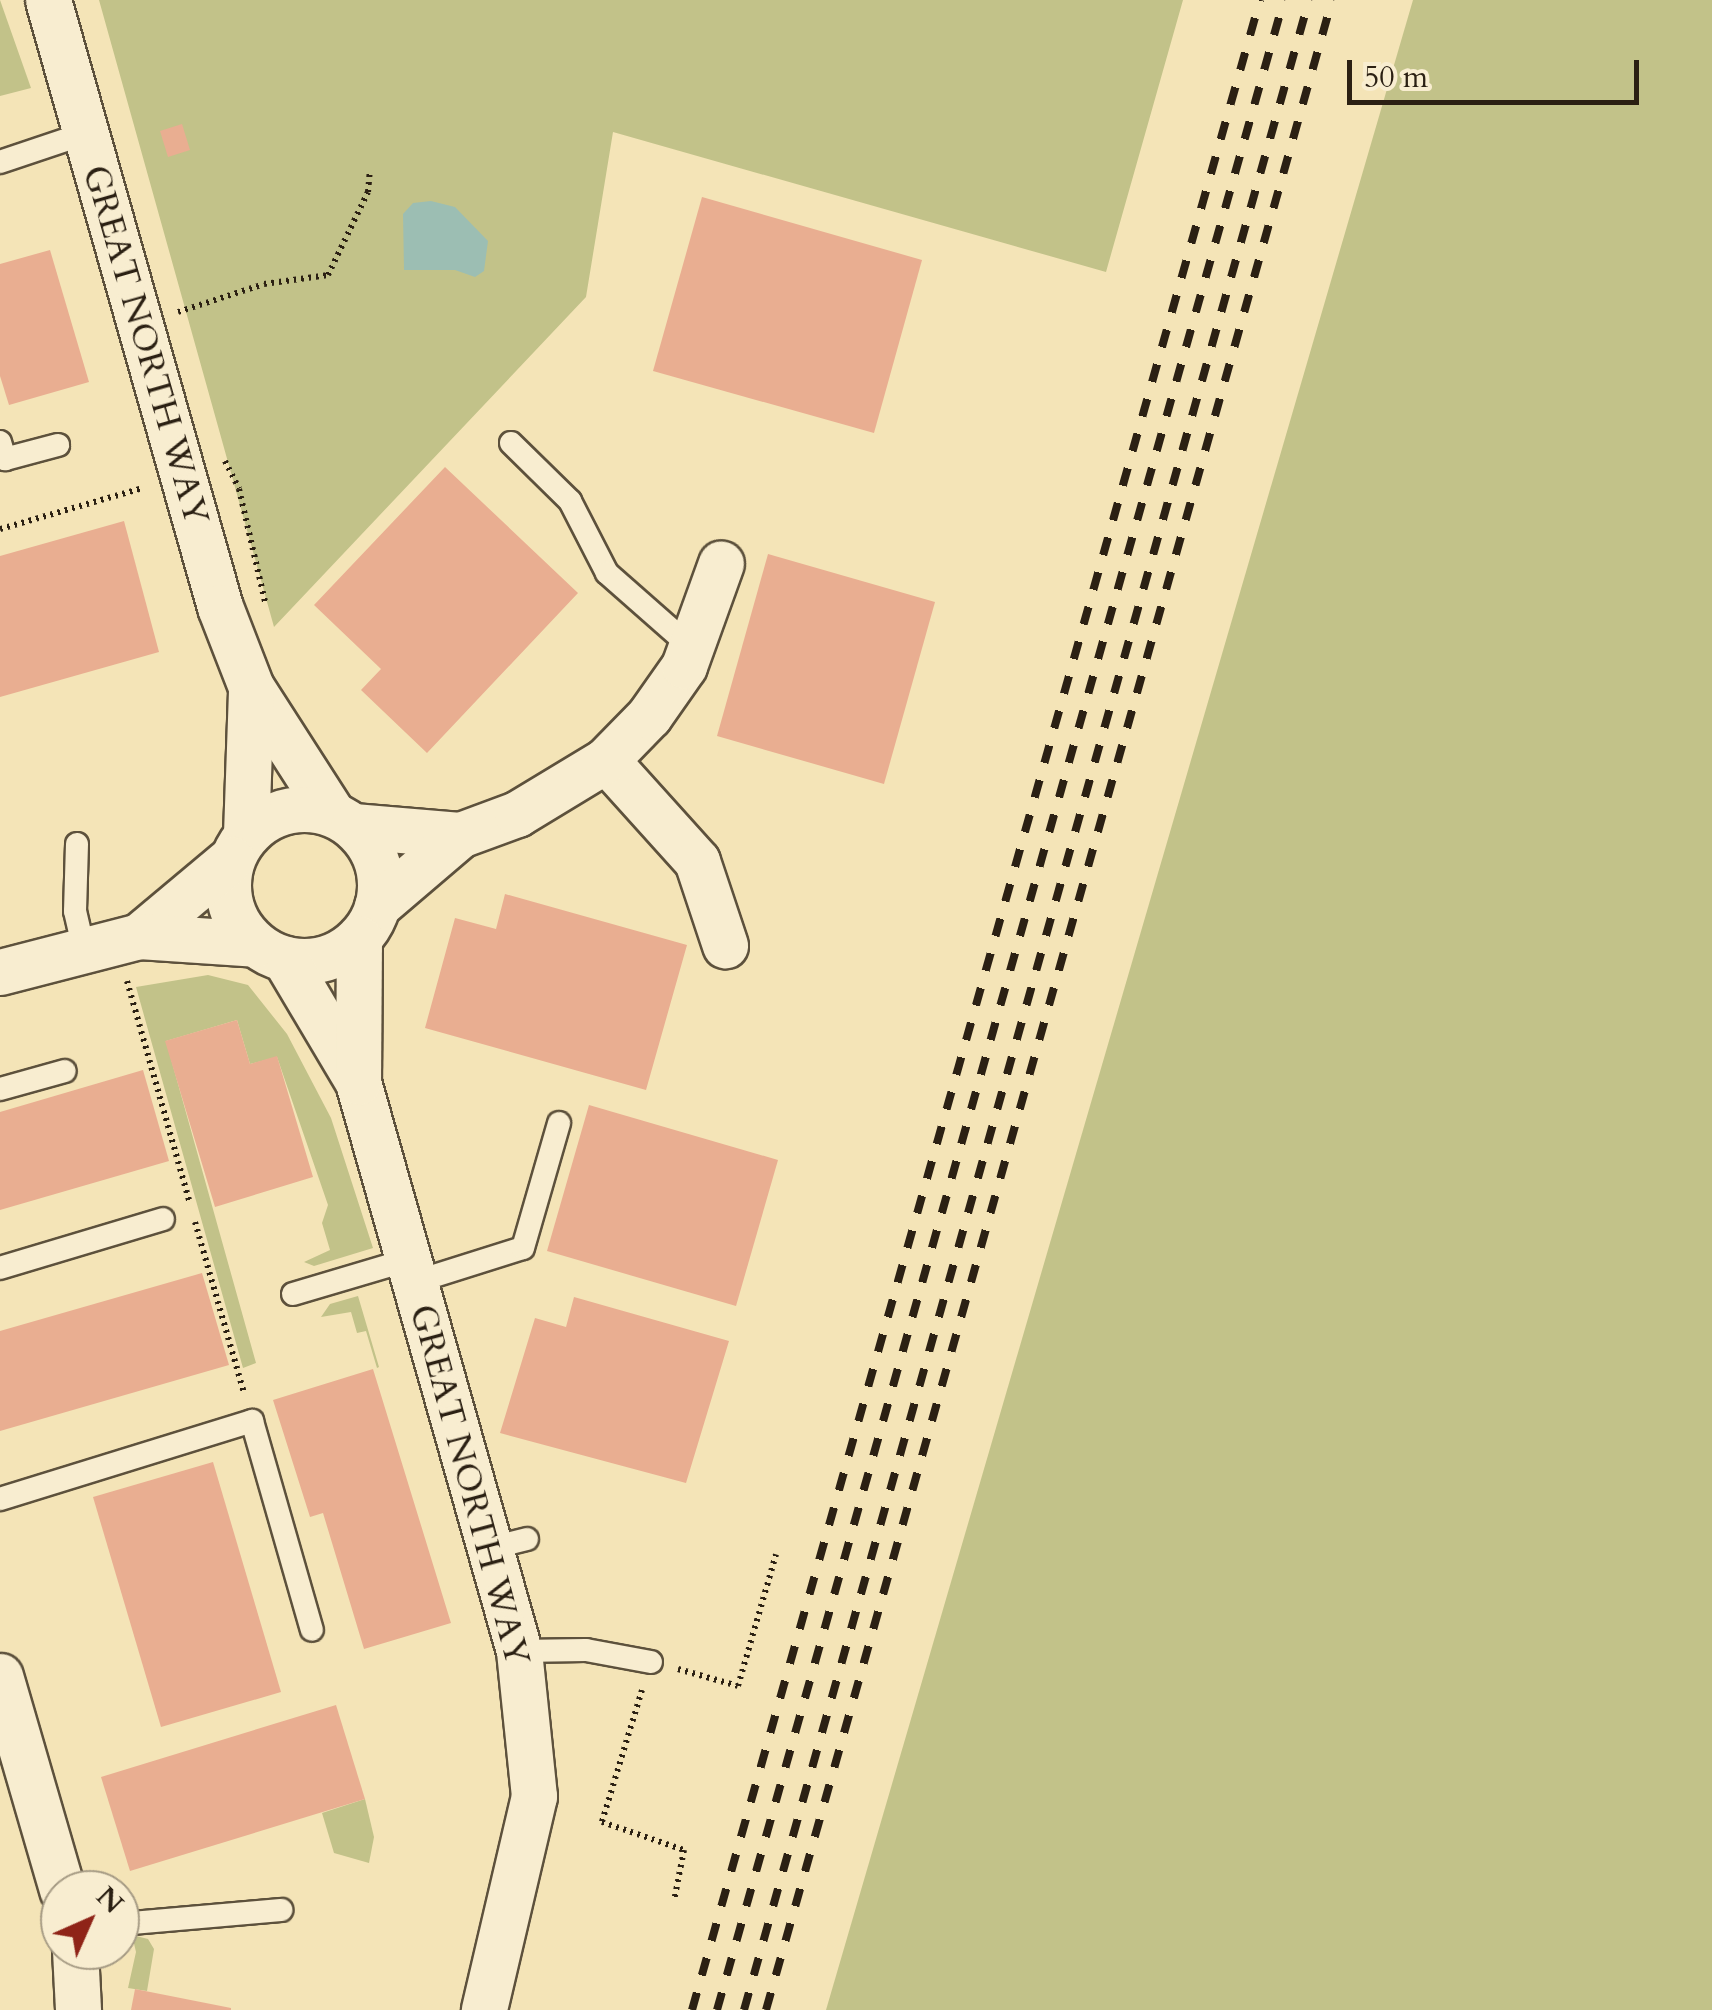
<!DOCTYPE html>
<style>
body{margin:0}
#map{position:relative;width:1712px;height:2010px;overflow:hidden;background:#f4e4b7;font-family:Cardo,serif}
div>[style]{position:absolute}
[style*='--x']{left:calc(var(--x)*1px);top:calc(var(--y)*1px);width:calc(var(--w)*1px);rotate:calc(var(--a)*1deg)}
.green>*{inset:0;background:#c2c289}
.water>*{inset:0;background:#9cbeb3}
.building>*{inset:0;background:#e9ae91}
.path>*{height:6px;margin-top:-3px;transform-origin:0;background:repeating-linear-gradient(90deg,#2b2013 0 2.5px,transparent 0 7.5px)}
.roads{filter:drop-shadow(2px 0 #5d513c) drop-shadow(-2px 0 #5d513c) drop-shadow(0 2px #5d513c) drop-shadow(0 -2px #5d513c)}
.lane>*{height:22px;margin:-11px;padding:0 11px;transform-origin:11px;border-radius:11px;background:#f8edd0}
.street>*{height:45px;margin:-22.5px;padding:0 22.5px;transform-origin:22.5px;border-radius:22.5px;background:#f8edd0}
.street>.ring{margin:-22.5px;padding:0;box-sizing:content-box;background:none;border:45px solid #f8edd0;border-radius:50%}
.rail>*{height:8px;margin-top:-4px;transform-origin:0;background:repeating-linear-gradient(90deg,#2b2013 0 18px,transparent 0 36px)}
span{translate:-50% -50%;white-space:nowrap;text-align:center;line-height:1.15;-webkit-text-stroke:8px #f8edd0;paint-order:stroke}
.street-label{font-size:35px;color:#2b2013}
.north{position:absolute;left:40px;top:1870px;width:100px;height:100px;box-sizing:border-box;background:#f8edd0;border:2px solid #a69b84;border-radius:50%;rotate:45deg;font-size:28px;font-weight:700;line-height:40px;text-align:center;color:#2b2013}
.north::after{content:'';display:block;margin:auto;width:35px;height:45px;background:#8f2418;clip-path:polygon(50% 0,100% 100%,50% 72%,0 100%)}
.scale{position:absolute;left:1347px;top:60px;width:292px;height:45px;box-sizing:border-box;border:5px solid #2b2013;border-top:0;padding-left:12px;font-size:30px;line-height:35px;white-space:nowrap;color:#2b2013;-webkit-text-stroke:8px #f8edd0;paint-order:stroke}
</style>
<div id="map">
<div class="green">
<i style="clip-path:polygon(0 0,31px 88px,0 96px)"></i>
<i style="clip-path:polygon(99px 0,1183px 0,1106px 272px,613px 132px,586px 297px,274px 627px)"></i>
<i style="clip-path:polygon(1413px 0,1712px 0,1712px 2010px,826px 2010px)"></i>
<i style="clip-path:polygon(208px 975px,248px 985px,287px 1034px,331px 1118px,373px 1248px,314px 1266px,304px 1262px,330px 1250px,322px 1223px,328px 1205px,277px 1057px,250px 1064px,237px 1020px,166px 1041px,256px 1363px,243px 1368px,136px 987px)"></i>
<i style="clip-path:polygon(358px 1296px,379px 1367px,377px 1368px,366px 1331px,357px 1333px,351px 1312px,321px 1317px,330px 1304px)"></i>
<i style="clip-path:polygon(365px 1799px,374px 1837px,369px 1863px,334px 1853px,322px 1813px)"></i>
<i style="clip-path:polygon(132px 1935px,148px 1939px,154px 1949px,147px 1991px,128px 1988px,136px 1952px)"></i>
</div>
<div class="water">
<i style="clip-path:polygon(431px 201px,455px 207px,488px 241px,484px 271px,475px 277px,455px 270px,404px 270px,403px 214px,413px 203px)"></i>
</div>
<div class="building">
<i style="clip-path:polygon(182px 124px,190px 150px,168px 157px,160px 131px)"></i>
<i style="clip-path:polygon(702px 197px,922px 260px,874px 433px,653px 371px)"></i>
<i style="clip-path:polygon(50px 250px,89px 382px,9px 405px,0 376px,0 264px)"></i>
<i style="clip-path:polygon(445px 467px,578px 593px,427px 753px,361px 690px,381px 669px,314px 605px)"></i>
<i style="clip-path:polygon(124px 521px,159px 652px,0 697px,0 556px)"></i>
<i style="clip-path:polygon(768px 554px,935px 602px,884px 784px,717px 736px)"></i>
<i style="clip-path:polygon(505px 894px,687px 945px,646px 1090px,425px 1028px,455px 918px,496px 929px)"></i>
<i style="clip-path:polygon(237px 1020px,250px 1064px,277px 1056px,313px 1177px,215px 1207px,165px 1041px)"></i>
<i style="clip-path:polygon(143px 1070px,169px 1161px,0 1210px,0 1112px)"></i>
<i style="clip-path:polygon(589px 1105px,778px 1160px,736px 1306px,547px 1251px)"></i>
<i style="clip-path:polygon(202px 1273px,229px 1365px,0 1431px,0 1331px)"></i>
<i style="clip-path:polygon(574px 1297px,729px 1341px,686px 1483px,500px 1433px,535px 1318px,566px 1327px)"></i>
<i style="clip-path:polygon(373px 1369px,451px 1623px,364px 1649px,323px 1513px,310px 1517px,273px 1400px)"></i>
<i style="clip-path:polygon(213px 1462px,281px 1692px,161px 1727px,93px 1497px)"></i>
<i style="clip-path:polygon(336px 1705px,365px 1799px,130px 1871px,101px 1777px)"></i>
<i style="clip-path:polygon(135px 1989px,231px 2008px,231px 2010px,131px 2010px)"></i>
</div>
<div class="path">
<i style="--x:178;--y:312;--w:90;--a:-18"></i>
<i style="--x:264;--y:284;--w:65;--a:-8"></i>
<i style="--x:328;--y:275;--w:92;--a:-64.3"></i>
<i style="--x:368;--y:192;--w:21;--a:-85"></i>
<i style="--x:225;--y:461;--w:31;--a:63"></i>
<i style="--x:239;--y:489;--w:116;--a:77"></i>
<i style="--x:0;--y:529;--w:149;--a:-16"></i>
<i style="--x:127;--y:981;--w:228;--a:74.2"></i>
<i style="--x:195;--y:1222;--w:178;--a:74"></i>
<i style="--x:678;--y:1669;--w:62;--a:15.8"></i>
<i style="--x:738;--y:1686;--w:137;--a:-73.9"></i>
<i style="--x:642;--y:1690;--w:138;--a:106.9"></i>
<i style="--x:602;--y:1822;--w:87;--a:18.9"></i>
<i style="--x:684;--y:1850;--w:52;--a:101.1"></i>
</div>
<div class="roads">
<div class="lane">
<i style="--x:0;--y:162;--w:91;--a:-18.6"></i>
<i style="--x:0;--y:442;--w:18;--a:74"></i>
<i style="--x:5;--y:459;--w:55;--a:-14.8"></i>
<i style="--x:511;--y:443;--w:83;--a:44.5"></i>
<i style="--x:570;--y:501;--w:81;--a:62.8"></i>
<i style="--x:607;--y:573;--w:112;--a:41.4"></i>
<i style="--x:77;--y:844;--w:67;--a:91.7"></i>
<i style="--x:75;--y:911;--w:39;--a:77"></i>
<i style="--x:0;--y:1089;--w:67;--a:-15.5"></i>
<i style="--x:0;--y:1268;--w:170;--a:-16.7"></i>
<i style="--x:415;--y:1282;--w:113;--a:-17.5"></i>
<i style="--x:523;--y:1248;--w:130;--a:-73.9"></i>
<i style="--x:293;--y:1294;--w:120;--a:-16.5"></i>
<i style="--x:0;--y:1499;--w:264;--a:-17.2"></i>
<i style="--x:252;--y:1421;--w:217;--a:74"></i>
<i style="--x:491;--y:1548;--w:37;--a:-14"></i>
<i style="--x:519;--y:1651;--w:67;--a:-0.9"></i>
<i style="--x:586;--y:1650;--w:66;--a:10.5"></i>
<i style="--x:120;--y:1924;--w:162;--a:-5"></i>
</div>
<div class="street">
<i style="--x:48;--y:0;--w:631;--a:74.18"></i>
<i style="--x:220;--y:607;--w:86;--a:68.8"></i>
<i style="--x:251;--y:687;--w:150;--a:57.3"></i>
<i style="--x:606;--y:760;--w:136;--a:48"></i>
<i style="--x:697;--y:861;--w:89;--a:71.6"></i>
<i class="ring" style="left:228px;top:809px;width:107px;height:107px"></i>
<i style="--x:353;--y:826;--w:107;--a:4.8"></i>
<i style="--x:246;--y:834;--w:145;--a:-88"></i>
<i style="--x:377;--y:906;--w:109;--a:-40.5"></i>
<i style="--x:460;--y:835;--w:61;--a:-20.2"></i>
<i style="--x:517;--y:814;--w:104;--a:-31.2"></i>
<i style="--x:606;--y:760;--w:62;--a:-45.7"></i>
<i style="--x:649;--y:716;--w:61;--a:-55"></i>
<i style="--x:684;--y:666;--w:109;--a:-70.2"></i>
<i style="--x:139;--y:936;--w:120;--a:-39.9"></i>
<i style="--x:285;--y:959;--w:143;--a:59.3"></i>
<i style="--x:358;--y:1082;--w:591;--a:74.2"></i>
<i style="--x:519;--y:1651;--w:146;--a:84.1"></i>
<i style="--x:534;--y:1796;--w:220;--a:103.2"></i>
<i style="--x:0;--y:972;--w:144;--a:-14.5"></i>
<i style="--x:139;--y:936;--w:116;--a:3.9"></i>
<i style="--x:358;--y:1082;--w:144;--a:-89.6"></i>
<i style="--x:0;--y:1676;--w:223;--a:73.8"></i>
<i style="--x:75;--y:1950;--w:60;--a:87.1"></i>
</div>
</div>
<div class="rail">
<i style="--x:692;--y:2010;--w:2089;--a:-74.22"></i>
<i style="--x:717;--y:2010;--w:2088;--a:-74.25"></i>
<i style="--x:744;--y:2010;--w:2088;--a:-74.3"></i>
<i style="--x:766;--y:2010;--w:2088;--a:-74.27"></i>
</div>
<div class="street-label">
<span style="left:146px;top:345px;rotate:74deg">GREAT NORTH WAY</span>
<span style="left:470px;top:1485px;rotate:75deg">GREAT NORTH WAY</span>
</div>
<div class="north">N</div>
<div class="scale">50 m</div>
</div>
